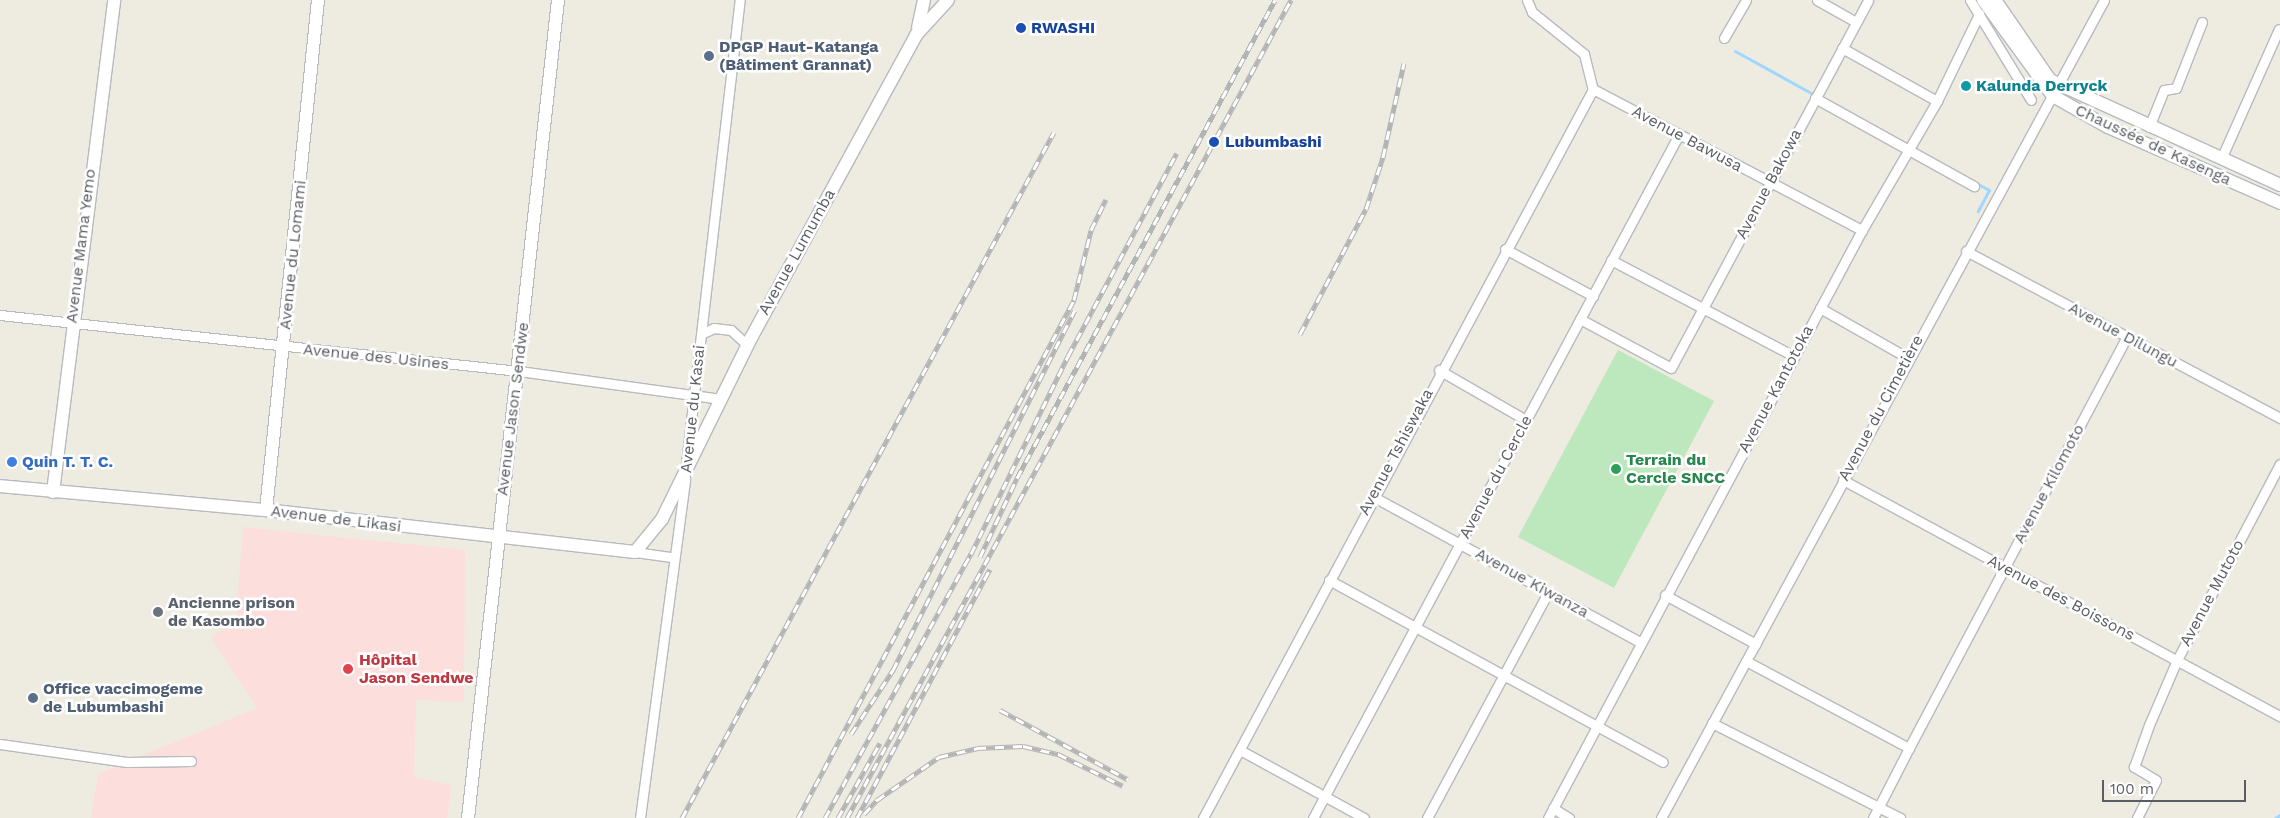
<!DOCTYPE html>
<meta charset="utf-8">
<style>
body{margin:0}
#map{position:relative;width:2280px;height:818px;overflow:hidden;background:#eeebe1;font-family:"Work Sans",sans-serif}
div>[style]{position:absolute}
[style*='--x']{left:calc(var(--x)*1px);top:calc(var(--y)*1px);width:calc(var(--w)*1px);rotate:calc(var(--a)*1deg)}
.medical>*{inset:0;background:#fcdfdc}
.green>*{inset:0;background:#bde7bc}
.stream>*{height:3px;margin:-1.5px;padding:0 1.5px;transform-origin:1.5px;border-radius:1.5px;background:#a0d7ff}
.roads{filter:drop-shadow(1px 0 #b7babf) drop-shadow(-1px 0 #b7babf) drop-shadow(0 1px #b7babf) drop-shadow(0 -1px #b7babf)}
.minor>*{height:9px;margin:-4.5px;padding:0 4.5px;transform-origin:4.5px;border-radius:4.5px;background:#fff}
.secondary>*{height:12px;margin:-6px;padding:0 6px;transform-origin:6px;border-radius:6px;background:#fff}
.rail>*{height:5px;margin-top:-2.5px;transform-origin:0;background:repeating-linear-gradient(90deg,#fff 0 9px,#b3b4b4 0 18px);box-sizing:border-box;border-block:1px solid #b3b4b4}
.dots>*{width:14px;height:14px;translate:-50% -50%;box-sizing:border-box;border:2px solid #fff;border-radius:50%}
span{translate:-50% -50%;white-space:nowrap;text-align:center;line-height:1.15;-webkit-text-stroke:5px #fff;paint-order:stroke}
.transit-label{font-size:16px;color:#164399;font-weight:700}
.left{translate:0 -50%;text-align:left}
.service-label{font-size:16px;color:#4e5e75;font-weight:700}
.culture-label{font-size:16px;color:#0d838f;font-weight:700}
.street-label{font-size:16px;color:#5a5e63}
.leisure-label{font-size:16px;color:#27864d;font-weight:700}
.shop-label{font-size:16px;color:#366cbe;font-weight:700}
.worship-label{font-size:16px;color:#5b616d;font-weight:700}
.health-label{font-size:16px;color:#be3a42;font-weight:700}
.scale{position:absolute;left:2102px;top:780px;width:144px;height:22px;box-sizing:border-box;border:2px solid #5a5e63;border-top:0;padding-left:6px;font-size:15px;line-height:18px;white-space:nowrap;color:#5a5e63;-webkit-text-stroke:4px #fff;paint-order:stroke}
</style>
<div id="map">
<div class="medical">
<i style="clip-path:polygon(243px 527px,465px 550px,464px 702px,416px 700px,414px 777px,451px 785px,447px 818px,91px 818px,98px 774px,257px 708px,211px 638px,236px 619px)"></i>
</div>
<div class="green">
<i style="clip-path:polygon(1618px 350px,1714px 401px,1614px 588px,1518px 537px)"></i>
</div>
<div class="stream">
<i style="--x:1735;--y:51;--w:87;--a:28.9"></i>
<i style="--x:1974;--y:182;--w:17;--a:28"></i>
<i style="--x:1989;--y:190;--w:24;--a:118"></i>
<i style="--x:2275;--y:818;--w:6;--a:-31"></i>
</div>
<div class="roads">
<div class="minor">
<i style="--x:1527;--y:0;--w:13;--a:67"></i>
<i style="--x:1532;--y:12;--w:67;--a:38.9"></i>
<i style="--x:1584;--y:54;--w:36;--a:76"></i>
<i style="--x:1817;--y:0;--w:45;--a:29.4"></i>
<i style="--x:1970;--y:0;--w:117;--a:58.6"></i>
<i style="--x:1724;--y:38;--w:44;--a:-59.9"></i>
<i style="--x:1842;--y:48;--w:109;--a:29.2"></i>
<i style="--x:1593;--y:89;--w:304;--a:27.7"></i>
<i style="--x:1815;--y:98;--w:182;--a:29"></i>
<i style="--x:2149;--y:127;--w:40;--a:-68"></i>
<i style="--x:2164;--y:90;--w:12;--a:-9"></i>
<i style="--x:2176;--y:88;--w:71;--a:-68.5"></i>
<i style="--x:2221;--y:159;--w:142;--a:-66"></i>
<i style="--x:1505;--y:249;--w:100;--a:28.1"></i>
<i style="--x:1966;--y:251;--w:356;--a:28"></i>
<i style="--x:1611;--y:260;--w:207;--a:27.7"></i>
<i style="--x:1820;--y:308;--w:101;--a:29.6"></i>
<i style="--x:0;--y:315;--w:522;--a:6.16"></i>
<i style="--x:519;--y:371;--w:204;--a:7.9"></i>
<i style="--x:1580;--y:319;--w:103;--a:28.3"></i>
<i style="--x:1671;--y:368;--w:417;--a:-61.8"></i>
<i style="--x:701;--y:334;--w:14;--a:-25"></i>
<i style="--x:714;--y:328;--w:17;--a:7"></i>
<i style="--x:731;--y:330;--w:22;--a:43"></i>
<i style="--x:1439;--y:370;--w:100;--a:29.9"></i>
<i style="--x:686;--y:464;--w:467;--a:-83.4"></i>
<i style="--x:1843;--y:480;--w:497;--a:28.4"></i>
<i style="--x:1372;--y:496;--w:305;--a:28.6"></i>
<i style="--x:635;--y:552;--w:37;--a:8"></i>
<i style="--x:1329;--y:580;--w:380;--a:28.6"></i>
<i style="--x:1665;--y:595;--w:103;--a:28.3"></i>
<i style="--x:1746;--y:661;--w:185;--a:28.1"></i>
<i style="--x:1909;--y:748;--w:79;--a:117.2"></i>
<i style="--x:1712;--y:723;--w:211;--a:26.8"></i>
<i style="--x:0;--y:744;--w:128;--a:8.1"></i>
<i style="--x:127;--y:762;--w:64;--a:-0.9"></i>
<i style="--x:1909;--y:748;--w:465;--a:-62.1"></i>
<i style="--x:1240;--y:750;--w:141;--a:28.7"></i>
<i style="--x:1553;--y:808;--w:19;--a:32"></i>
<i style="--x:640;--y:818;--w:342;--a:-82.4"></i>
<i style="--x:1203;--y:818;--w:827;--a:-61.85"></i>
<i style="--x:1313;--y:818;--w:774;--a:-61.84"></i>
<i style="--x:1427;--y:818;--w:256;--a:-61.8"></i>
<i style="--x:1548;--y:818;--w:667;--a:-61.9"></i>
<i style="--x:1862;--y:230;--w:149;--a:-59.8"></i>
<i style="--x:1937;--y:101;--w:97;--a:-64.2"></i>
<i style="--x:1661;--y:818;--w:930;--a:-61.56"></i>
<i style="--x:2137;--y:818;--w:42;--a:-63.4"></i>
<i style="--x:2156;--y:780;--w:26;--a:-149"></i>
<i style="--x:2134;--y:767;--w:45;--a:-70.3"></i>
<i style="--x:2149;--y:725;--w:71;--a:-66.7"></i>
<i style="--x:2177;--y:660;--w:221;--a:-62.3"></i>
</div>
<div class="secondary">
<i style="--x:1983;--y:0;--w:119;--a:53.9"></i>
<i style="--x:2053;--y:96;--w:63;--a:29.4"></i>
<i style="--x:2108;--y:127;--w:188;--a:23.8"></i>
<i style="--x:1995;--y:0;--w:97;--a:55.5"></i>
<i style="--x:2050;--y:80;--w:253;--a:24.5"></i>
<i style="--x:918;--y:28;--w:29;--a:-78"></i>
<i style="--x:0;--y:486;--w:267;--a:5.2"></i>
<i style="--x:266;--y:510;--w:371;--a:6.5"></i>
<i style="--x:635;--y:552;--w:43;--a:-50.7"></i>
<i style="--x:662;--y:519;--w:202;--a:-63.8"></i>
<i style="--x:751;--y:338;--w:345;--a:-61.4"></i>
<i style="--x:916;--y:35;--w:47;--a:-47.6"></i>
<i style="--x:53;--y:492;--w:496;--a:-82.9"></i>
<i style="--x:266;--y:510;--w:513;--a:-84.18"></i>
<i style="--x:468;--y:818;--w:823;--a:-83.72"></i>
</div>
</div>
<div class="rail">
<i style="--x:1300;--y:334;--w:141;--a:-62.2"></i>
<i style="--x:1366;--y:209;--w:55;--a:-71.9"></i>
<i style="--x:1383;--y:157;--w:96;--a:-77.4"></i>
<i style="--x:980;--y:557;--w:87;--a:-64.9"></i>
<i style="--x:1017;--y:478;--w:543;--a:-61.64"></i>
<i style="--x:1000;--y:710;--w:145;--a:28.5"></i>
<i style="--x:851;--y:734;--w:77;--a:-56.7"></i>
<i style="--x:893;--y:670;--w:403;--a:-63.2"></i>
<i style="--x:864;--y:814;--w:19;--a:-47"></i>
<i style="--x:877;--y:800;--w:75;--a:-34.7"></i>
<i style="--x:939;--y:757;--w:39;--a:-13"></i>
<i style="--x:977;--y:748;--w:46;--a:-2.5"></i>
<i style="--x:1023;--y:746;--w:36;--a:13"></i>
<i style="--x:1058;--y:754;--w:72;--a:26.2"></i>
<i style="--x:682;--y:818;--w:780;--a:-61.53"></i>
<i style="--x:798;--y:818;--w:587;--a:-61.95"></i>
<i style="--x:1074;--y:300;--w:72;--a:-76.3"></i>
<i style="--x:1091;--y:230;--w:34;--a:-64"></i>
<i style="--x:825;--y:818;--w:302;--a:-61.1"></i>
<i style="--x:971;--y:554;--w:220;--a:-63.9"></i>
<i style="--x:1068;--y:356;--w:230;--a:-61.8"></i>
<i style="--x:838;--y:818;--w:86;--a:-60.8"></i>
<i style="--x:847;--y:818;--w:931;--a:-61.51"></i>
<i style="--x:857;--y:818;--w:282;--a:-61.9"></i>
</div>
<div class="dots">
<i style="left:1021px;top:28px;background:#1a4fb4"></i>
<i style="left:709px;top:56px;background:#5c6f8a"></i>
<i style="left:1966px;top:86px;background:#0f9aa8"></i>
<i style="left:1214px;top:142px;background:#1a4fb4"></i>
<i style="left:12px;top:462px;background:#3f7fe0"></i>
<i style="left:1616px;top:469px;background:#2e9e5b"></i>
<i style="left:158px;top:612px;background:#6b7280"></i>
<i style="left:348px;top:669px;background:#e0444e"></i>
<i style="left:33px;top:698px;background:#5c6f8a"></i>
</div>
<div class="transit-label">
<span class="left" style="left:1031px;top:28px">RWASHI</span>
<span class="left" style="left:1225px;top:142px">Lubumbashi</span>
</div>
<div class="service-label">
<span class="left" style="left:719px;top:56px">DPGP Haut-Katanga<br>(Bâtiment Grannat)</span>
<span class="left" style="left:43px;top:698px">Office vaccimogeme<br>de Lubumbashi</span>
</div>
<div class="culture-label">
<span class="left" style="left:1976px;top:86px">Kalunda Derryck</span>
</div>
<div class="street-label">
<span style="left:1687px;top:139px;rotate:28deg">Avenue Bawusa</span>
<span style="left:2153px;top:145px;rotate:25deg">Chaussée de Kasenga</span>
<span style="left:1769px;top:184px;rotate:-62deg">Avenue Bakowa</span>
<span style="left:81px;top:246px;rotate:-83deg">Avenue Mama Yemo</span>
<span style="left:797px;top:252px;rotate:-61deg">Avenue Lumumba</span>
<span style="left:293px;top:255px;rotate:-84deg">Avenue du Lomami</span>
<span style="left:2123px;top:335px;rotate:28deg">Avenue Dilungu</span>
<span style="left:376px;top:357px;rotate:6deg">Avenue des Usines</span>
<span style="left:1776px;top:389px;rotate:-62deg">Avenue Kantotoka</span>
<span style="left:1881px;top:408px;rotate:-62deg">Avenue du Cimetière</span>
<span style="left:513px;top:409px;rotate:-83deg">Avenue Jason Sendwe</span>
<span style="left:693px;top:409px;rotate:-84deg">Avenue du Kasai</span>
<span style="left:1396px;top:452px;rotate:-62deg">Avenue Tshiswaka</span>
<span style="left:1496px;top:477px;rotate:-62deg">Avenue du Cercle</span>
<span style="left:2049px;top:484px;rotate:-62deg">Avenue Kilomoto</span>
<span style="left:336px;top:519px;rotate:7deg">Avenue de Likasi</span>
<span style="left:1532px;top:583px;rotate:29deg">Avenue Kiwanza</span>
<span style="left:2212px;top:593px;rotate:-62deg">Avenue Mutoto</span>
<span style="left:2061px;top:598px;rotate:28deg">Avenue des Boissons</span>
</div>
<div class="leisure-label">
<span class="left" style="left:1626px;top:469px">Terrain du<br>Cercle SNCC</span>
</div>
<div class="shop-label">
<span class="left" style="left:22px;top:462px">Quin T. T. C.</span>
</div>
<div class="worship-label">
<span class="left" style="left:168px;top:612px">Ancienne prison<br>de Kasombo</span>
</div>
<div class="health-label">
<span class="left" style="left:359px;top:669px">Hôpital<br>Jason Sendwe</span>
</div>
<div class="scale">100 m</div>
</div>
